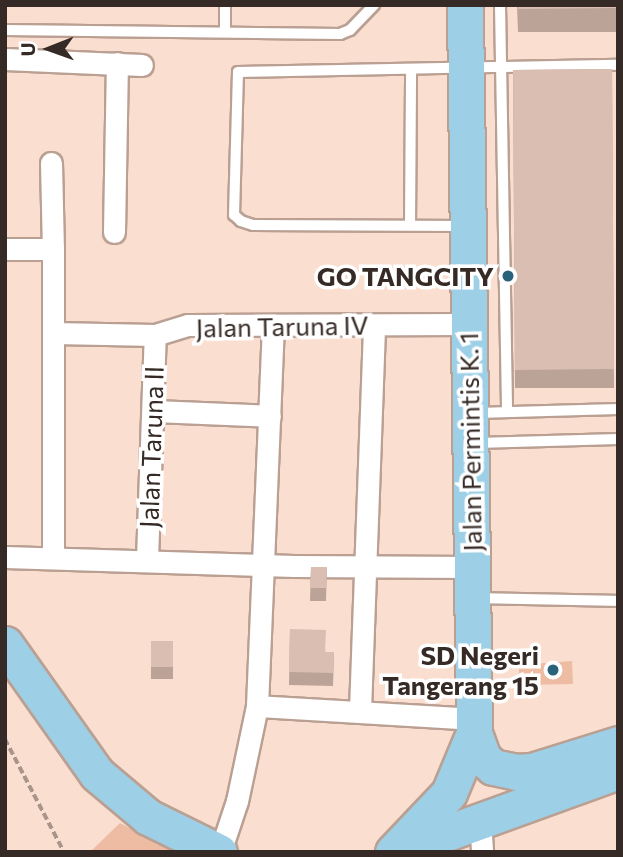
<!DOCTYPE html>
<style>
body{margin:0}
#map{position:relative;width:623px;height:857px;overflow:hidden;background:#faded0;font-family:Commissioner,sans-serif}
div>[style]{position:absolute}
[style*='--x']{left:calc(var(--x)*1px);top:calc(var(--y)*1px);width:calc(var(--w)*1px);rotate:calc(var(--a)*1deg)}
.green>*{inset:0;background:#edbca3}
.path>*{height:3.5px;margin-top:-1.75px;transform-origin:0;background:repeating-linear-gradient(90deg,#a9948a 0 7px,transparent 0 10.5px)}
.roads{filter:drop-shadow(2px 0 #baa093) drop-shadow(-2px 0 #baa093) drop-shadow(0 2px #baa093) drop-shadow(0 -2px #baa093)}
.service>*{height:10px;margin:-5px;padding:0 5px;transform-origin:5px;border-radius:5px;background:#fff}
.minor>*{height:21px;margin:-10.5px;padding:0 10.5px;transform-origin:10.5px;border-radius:10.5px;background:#fff}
.primary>*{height:35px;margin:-17.5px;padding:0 17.5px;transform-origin:17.5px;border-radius:17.5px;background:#9dd0e6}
.wall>*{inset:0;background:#bba398}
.building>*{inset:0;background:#dabeb1}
.dots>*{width:19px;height:19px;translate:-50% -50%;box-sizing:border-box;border:4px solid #fff;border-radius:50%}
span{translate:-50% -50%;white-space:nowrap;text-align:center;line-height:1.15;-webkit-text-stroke:7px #fff;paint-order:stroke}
.poi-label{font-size:26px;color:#352a25;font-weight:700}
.right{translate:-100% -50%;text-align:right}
.street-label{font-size:26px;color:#352a25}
.frame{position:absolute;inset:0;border:7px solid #352a25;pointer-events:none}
.north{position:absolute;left:14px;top:14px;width:70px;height:70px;-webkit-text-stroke:5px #fff;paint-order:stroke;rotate:269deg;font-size:19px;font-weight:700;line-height:28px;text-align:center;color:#352a25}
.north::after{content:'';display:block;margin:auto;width:24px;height:32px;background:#352a25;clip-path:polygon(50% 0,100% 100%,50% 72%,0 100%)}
</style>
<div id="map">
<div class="green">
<i style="clip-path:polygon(572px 661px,573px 684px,519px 685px,519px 665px)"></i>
<i style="clip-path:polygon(120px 823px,174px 852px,90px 852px)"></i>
</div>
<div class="path">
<i style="--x:5;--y:739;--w:127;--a:62.4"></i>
</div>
<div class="roads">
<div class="service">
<i style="--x:500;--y:5;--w:406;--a:89"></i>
<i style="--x:5;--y:30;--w:335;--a:0.7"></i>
<i style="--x:340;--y:34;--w:11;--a:-22"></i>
<i style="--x:350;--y:30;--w:35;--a:-46"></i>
<i style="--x:225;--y:32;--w:27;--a:-90"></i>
<i style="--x:410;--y:225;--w:155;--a:-89.6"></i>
<i style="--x:464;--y:226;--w:211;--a:-179.7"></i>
<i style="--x:253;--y:225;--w:13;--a:-162"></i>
<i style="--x:241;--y:221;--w:9;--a:-139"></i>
<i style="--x:234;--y:215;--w:143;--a:-88.4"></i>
<i style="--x:238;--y:72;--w:380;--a:-1.1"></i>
<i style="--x:476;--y:413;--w:142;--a:-1.6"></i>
<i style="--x:476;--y:443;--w:142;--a:-1.6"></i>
<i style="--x:478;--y:598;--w:140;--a:1.2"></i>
</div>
<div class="minor">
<i style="--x:5;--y:59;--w:137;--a:2.5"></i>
<i style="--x:51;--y:163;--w:86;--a:88.7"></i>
<i style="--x:114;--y:232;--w:169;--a:-89"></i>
<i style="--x:5;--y:249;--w:48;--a:0"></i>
<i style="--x:53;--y:249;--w:306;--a:90"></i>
<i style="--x:54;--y:333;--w:101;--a:1.1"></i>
<i style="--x:155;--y:335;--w:34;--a:-17"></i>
<i style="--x:188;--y:325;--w:281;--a:-0.2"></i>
<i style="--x:153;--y:411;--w:117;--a:2.4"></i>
<i style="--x:5;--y:557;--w:289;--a:1.8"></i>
<i style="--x:294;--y:566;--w:178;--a:0.3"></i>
<i style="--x:147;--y:559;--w:224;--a:-88"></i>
<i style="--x:257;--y:706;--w:217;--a:3.4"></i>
<i style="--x:360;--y:710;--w:385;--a:-87.9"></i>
<i style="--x:480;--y:821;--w:31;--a:86"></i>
<i style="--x:220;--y:852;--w:54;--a:-71.6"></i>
<i style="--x:237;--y:801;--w:97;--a:-78.1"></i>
<i style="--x:257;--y:706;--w:381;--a:-87.6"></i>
</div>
<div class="primary">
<i style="--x:5;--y:644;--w:159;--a:54.7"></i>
<i style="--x:97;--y:774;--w:67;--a:40.1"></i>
<i style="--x:148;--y:817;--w:79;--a:26.2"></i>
<i style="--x:474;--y:733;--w:27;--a:70"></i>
<i style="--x:483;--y:758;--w:13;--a:42"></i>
<i style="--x:493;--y:767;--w:24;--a:12"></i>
<i style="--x:516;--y:772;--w:16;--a:-4"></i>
<i style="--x:532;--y:771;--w:90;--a:-17.4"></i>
<i style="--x:400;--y:850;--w:232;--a:-19.9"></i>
<i style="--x:393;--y:852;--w:81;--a:-46.5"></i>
<i style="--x:449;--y:793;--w:65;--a:-67.4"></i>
<i style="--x:474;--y:733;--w:728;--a:-90.71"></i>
</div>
</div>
<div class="wall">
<i style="clip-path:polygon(517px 5px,618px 5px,618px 32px,518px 32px)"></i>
<i style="clip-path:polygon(612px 69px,614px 388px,515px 388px,513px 70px)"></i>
<i style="clip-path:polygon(311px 567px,327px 567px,326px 601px,310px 601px)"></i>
<i style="clip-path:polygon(290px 629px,326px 652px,334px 652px,333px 686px,289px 685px)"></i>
<i style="clip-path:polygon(151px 641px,173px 641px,173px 679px,151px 679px)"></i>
</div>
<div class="building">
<i style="clip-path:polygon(518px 5px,618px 5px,618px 8px,518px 9px)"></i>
<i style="clip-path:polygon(612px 69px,614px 369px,515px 370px,513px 70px)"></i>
<i style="clip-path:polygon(311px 567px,327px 567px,326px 588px,310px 588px)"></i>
<i style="clip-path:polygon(290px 629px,326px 630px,325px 652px,334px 652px,333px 673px,289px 672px)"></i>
<i style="clip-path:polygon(151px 641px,173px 641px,173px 667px,151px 667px)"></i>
</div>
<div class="dots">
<i style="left:508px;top:276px;background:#28627b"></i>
<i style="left:553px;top:670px;background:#28627b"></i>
</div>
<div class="poi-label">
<span class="right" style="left:494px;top:276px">GO TANGCITY</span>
<span class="right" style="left:539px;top:670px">SD Negeri<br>Tangerang 15</span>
</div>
<div class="street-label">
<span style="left:282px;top:326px;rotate:-1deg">Jalan Taruna IV</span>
<span style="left:470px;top:442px;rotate:-91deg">Jalan Permintis K. 1</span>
<span style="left:151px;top:447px;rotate:-88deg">Jalan Taruna II</span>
</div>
<div class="frame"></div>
<div class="north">U</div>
</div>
